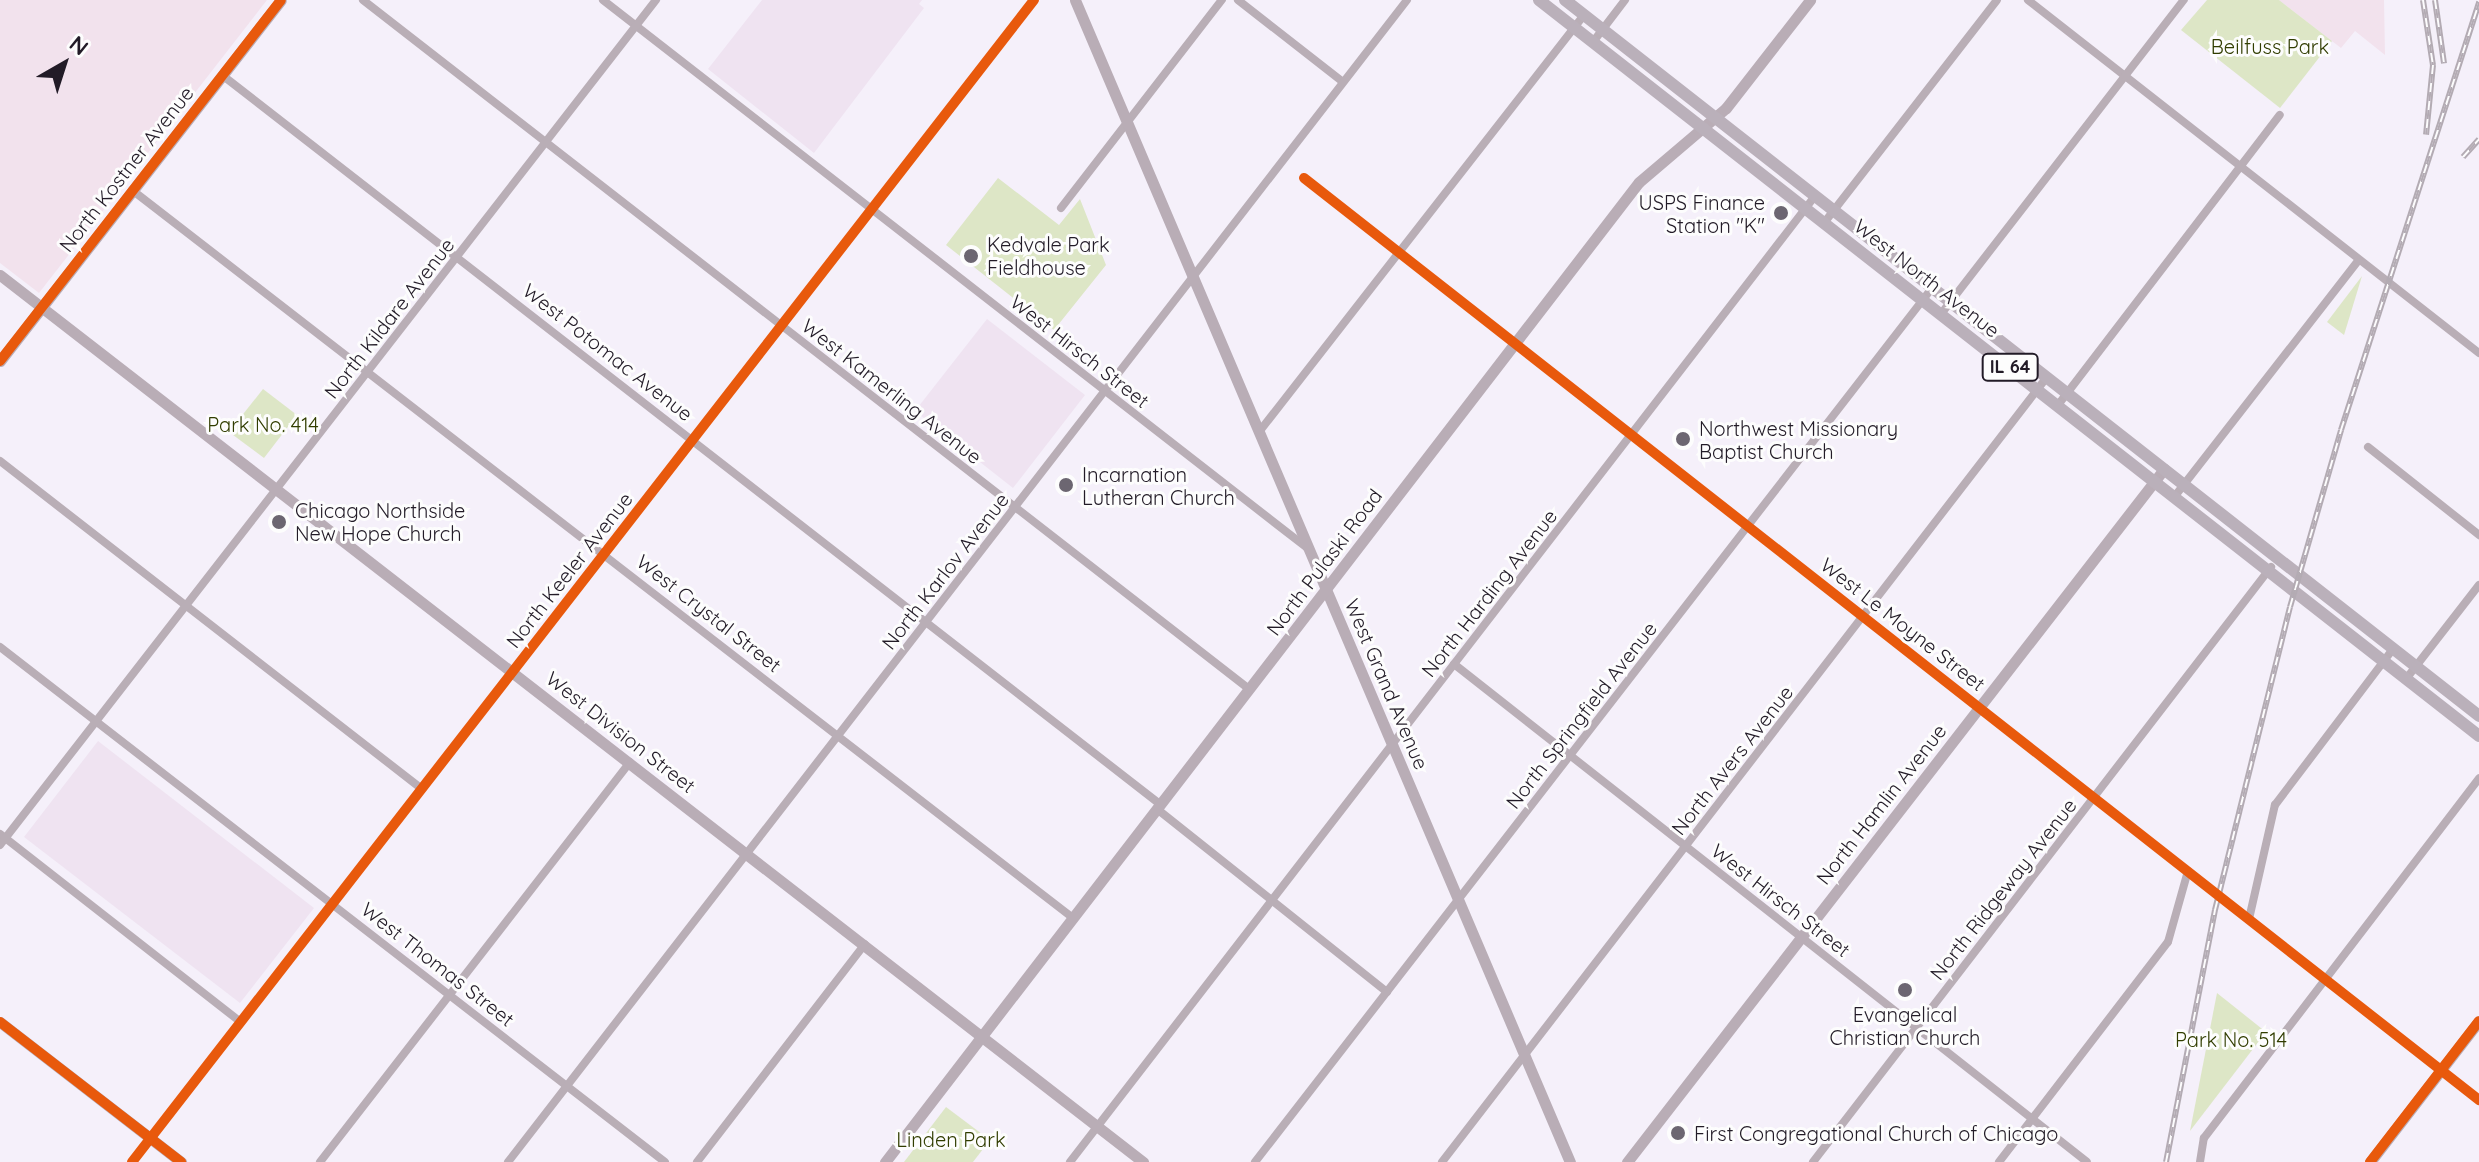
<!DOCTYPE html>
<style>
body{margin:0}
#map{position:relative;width:2479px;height:1162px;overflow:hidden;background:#f5f0fa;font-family:Quicksand,sans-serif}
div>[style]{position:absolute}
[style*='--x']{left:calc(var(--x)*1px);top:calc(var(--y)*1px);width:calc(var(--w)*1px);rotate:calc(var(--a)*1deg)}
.industrial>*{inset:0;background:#f2e2ed}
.education>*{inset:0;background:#efe3f1}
.green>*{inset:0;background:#dde6c6}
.street>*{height:8px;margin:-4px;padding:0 4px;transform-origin:4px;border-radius:4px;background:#b9aeb6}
.secondary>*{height:11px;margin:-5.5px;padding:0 5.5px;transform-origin:5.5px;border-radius:5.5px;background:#b9adb6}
.primary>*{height:12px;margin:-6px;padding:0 6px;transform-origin:6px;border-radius:6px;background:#bab0ba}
.rail>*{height:6px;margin-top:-3px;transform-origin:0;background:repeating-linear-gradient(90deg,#fdfdfd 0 9px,#b3abb3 0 18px);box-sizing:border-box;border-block:2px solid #b3abb3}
.cycleway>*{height:10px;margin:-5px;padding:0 5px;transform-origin:5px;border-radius:5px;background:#e8590c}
.dots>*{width:22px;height:22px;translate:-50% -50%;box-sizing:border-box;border:4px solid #fdfdfd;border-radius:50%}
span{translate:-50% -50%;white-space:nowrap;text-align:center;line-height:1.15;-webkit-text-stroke:6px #fdfdfd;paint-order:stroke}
.shield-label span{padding:2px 6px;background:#fdfdfd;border:2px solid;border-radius:6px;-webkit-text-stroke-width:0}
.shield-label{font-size:18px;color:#221b27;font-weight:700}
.park-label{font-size:20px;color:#313d00}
.street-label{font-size:20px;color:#221b27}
.poi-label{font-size:20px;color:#221b27}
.right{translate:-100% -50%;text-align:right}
.left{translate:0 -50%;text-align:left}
.north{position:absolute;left:24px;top:24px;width:80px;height:80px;-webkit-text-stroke:6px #fdfdfd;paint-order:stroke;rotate:39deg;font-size:22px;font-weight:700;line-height:32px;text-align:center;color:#221b27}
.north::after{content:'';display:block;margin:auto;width:28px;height:36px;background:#221b27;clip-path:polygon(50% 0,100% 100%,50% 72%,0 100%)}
</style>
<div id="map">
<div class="industrial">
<i style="clip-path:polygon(0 0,267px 0,39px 293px,0 263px)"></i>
<i style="clip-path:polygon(2279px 0,2384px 0,2385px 55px,2355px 31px,2341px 48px)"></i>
</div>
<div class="education">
<i style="clip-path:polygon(762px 0,922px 0,919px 4px,924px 8px,814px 153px,708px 69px)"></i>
<i style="clip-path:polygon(987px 319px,1085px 395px,1013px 488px,915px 411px)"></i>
<i style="clip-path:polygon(98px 741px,314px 908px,240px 1003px,24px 837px)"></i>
</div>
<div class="green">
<i style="clip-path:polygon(2207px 0,2279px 0,2332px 41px,2280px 108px,2181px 30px)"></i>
<i style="clip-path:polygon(998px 178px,1059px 225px,1080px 199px,1106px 265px,1054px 330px,946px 245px)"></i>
<i style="clip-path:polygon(2362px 276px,2344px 335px,2327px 322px)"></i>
<i style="clip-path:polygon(263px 389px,297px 415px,264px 458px,229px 432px)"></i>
<i style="clip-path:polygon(2217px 993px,2266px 1032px,2190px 1131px)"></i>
<i style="clip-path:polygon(946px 1107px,990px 1140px,973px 1162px,904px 1162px)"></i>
</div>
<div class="street">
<i style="--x:363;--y:0;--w:1122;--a:37.87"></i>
<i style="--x:603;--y:0;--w:891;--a:37.89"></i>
<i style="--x:1238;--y:0;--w:133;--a:38"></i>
<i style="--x:2028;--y:0;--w:573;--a:38.05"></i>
<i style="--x:1593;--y:42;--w:53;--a:-52.7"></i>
<i style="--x:222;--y:75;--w:1189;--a:37.86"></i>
<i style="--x:1304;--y:178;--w:1494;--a:38.12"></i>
<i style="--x:132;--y:190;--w:1190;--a:37.73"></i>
<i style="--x:1061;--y:208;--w:263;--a:-52.3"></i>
<i style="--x:1824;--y:223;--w:282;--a:-52.2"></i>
<i style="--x:1941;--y:314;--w:397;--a:-52.3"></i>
<i style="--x:2058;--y:405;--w:365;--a:-52.6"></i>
<i style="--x:1259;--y:432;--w:529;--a:-52.07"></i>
<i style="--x:2368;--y:447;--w:142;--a:38.4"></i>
<i style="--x:0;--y:461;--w:534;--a:37.86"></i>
<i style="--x:2175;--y:496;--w:299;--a:-52.1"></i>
<i style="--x:0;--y:647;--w:841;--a:37.76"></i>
<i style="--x:1454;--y:664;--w:805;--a:38.19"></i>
<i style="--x:2406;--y:679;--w:119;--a:-52.2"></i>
<i style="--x:1157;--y:809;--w:294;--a:38.5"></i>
<i style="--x:0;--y:834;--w:306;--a:38"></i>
<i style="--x:0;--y:845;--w:1070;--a:-52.18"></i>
<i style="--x:2249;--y:919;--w:117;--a:-77.2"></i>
<i style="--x:2275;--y:805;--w:196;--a:-52.9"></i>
<i style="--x:132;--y:1162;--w:1471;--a:-52.18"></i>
<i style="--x:320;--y:1162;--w:506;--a:-52.22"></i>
<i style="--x:508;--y:1162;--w:1469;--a:-52.27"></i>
<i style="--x:697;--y:1162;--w:275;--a:-52.4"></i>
<i style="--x:1070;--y:1162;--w:1220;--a:-52.36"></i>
<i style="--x:1255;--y:1162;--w:1106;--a:-52.24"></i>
<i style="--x:1442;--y:1162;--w:991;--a:-52.38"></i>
<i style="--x:1813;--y:1162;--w:751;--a:-52.41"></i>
<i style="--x:1999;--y:1162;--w:277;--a:-52.5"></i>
<i style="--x:2168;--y:942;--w:74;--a:-74.3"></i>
<i style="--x:2200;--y:1162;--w:24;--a:-81"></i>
<i style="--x:2204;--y:1138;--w:453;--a:-52.6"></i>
</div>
<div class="secondary">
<i style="--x:1075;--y:0;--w:1263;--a:66.93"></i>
<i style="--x:0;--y:275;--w:1447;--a:37.81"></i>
<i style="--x:0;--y:361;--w:457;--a:-52.1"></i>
<i style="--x:0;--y:1022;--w:229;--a:37.7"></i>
<i style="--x:885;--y:1162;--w:1236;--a:-52.43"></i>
<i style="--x:1639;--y:182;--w:114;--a:-40.4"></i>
<i style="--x:1726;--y:108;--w:137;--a:-52.1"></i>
<i style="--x:1627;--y:1162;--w:877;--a:-52.23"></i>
<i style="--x:2370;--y:1162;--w:178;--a:-52.3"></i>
</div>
<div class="primary">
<i style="--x:1539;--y:0;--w:1194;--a:38.06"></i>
<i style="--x:1565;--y:0;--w:1161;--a:38.07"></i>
</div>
<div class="rail">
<i style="--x:2423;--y:0;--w:66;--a:81.3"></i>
<i style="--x:2433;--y:65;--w:70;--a:95.7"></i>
<i style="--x:2435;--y:0;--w:64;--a:81.9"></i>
<i style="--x:2463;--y:157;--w:24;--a:-48"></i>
<i style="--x:2166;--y:1162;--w:257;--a:-79"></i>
<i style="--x:2215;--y:910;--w:312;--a:-76.1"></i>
<i style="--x:2290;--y:607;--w:184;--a:-73.9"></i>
<i style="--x:2341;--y:430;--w:450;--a:-72.1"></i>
</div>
<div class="cycleway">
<i style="--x:1304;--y:178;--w:1494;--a:38.12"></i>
<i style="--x:0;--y:361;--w:457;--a:-52.1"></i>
<i style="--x:0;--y:1022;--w:229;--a:37.7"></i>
<i style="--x:132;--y:1162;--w:1471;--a:-52.18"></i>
<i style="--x:2370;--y:1162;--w:178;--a:-52.3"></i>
</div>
<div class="dots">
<i style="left:1781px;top:213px;background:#6c6671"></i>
<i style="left:971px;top:256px;background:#6c6671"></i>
<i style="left:1683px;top:439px;background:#6c6671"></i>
<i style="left:1066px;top:485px;background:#6c6671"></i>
<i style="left:279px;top:522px;background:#6c6671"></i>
<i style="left:1905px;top:990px;background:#6c6671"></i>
<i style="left:1678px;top:1133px;background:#6c6671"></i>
</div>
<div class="shield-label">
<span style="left:2010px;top:367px">IL 64</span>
</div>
<div class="park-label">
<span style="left:2270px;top:46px">Beilfuss Park</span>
<span style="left:263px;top:424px">Park No. 414</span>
<span style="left:2231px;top:1039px">Park No. 514</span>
<span style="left:951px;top:1139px">Linden Park</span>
</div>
<div class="street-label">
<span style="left:126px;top:169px;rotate:-52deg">North Kostner Avenue</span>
<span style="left:1927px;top:278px;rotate:38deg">West North Avenue</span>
<span style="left:389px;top:318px;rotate:-52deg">North Kildare Avenue</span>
<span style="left:1080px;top:351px;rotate:38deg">West Hirsch Street</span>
<span style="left:608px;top:352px;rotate:38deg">West Potomac Avenue</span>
<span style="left:892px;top:391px;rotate:38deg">West Kamerling Avenue</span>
<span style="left:1324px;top:562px;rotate:-53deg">North Pulaski Road</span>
<span style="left:569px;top:570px;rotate:-52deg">North Keeler Avenue</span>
<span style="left:945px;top:571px;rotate:-52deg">North Karlov Avenue</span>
<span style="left:1489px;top:593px;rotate:-52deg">North Harding Avenue</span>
<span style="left:709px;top:613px;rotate:38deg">West Crystal Street</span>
<span style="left:1903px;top:624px;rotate:38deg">West Le Moyne Street</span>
<span style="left:1387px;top:684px;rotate:67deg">West Grand Avenue</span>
<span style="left:1581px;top:715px;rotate:-52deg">North Springfield Avenue</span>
<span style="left:621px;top:732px;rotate:38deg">West Division Street</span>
<span style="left:1732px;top:760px;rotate:-52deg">North Avers Avenue</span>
<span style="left:1881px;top:804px;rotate:-52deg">North Hamlin Avenue</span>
<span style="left:2003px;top:889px;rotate:-52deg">North Ridgeway Avenue</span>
<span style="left:1781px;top:900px;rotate:38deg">West Hirsch Street</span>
<span style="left:438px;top:964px;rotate:38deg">West Thomas Street</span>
</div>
<div class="poi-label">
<span class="right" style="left:1765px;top:214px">USPS Finance<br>Station "K"</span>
<span class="left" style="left:987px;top:256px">Kedvale Park<br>Fieldhouse</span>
<span class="left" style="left:1699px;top:440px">Northwest Missionary<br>Baptist Church</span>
<span class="left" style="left:1082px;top:486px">Incarnation<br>Lutheran Church</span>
<span class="left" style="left:295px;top:522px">Chicago Northside<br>New Hope Church</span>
<span style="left:1905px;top:1026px">Evangelical<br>Christian Church</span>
<span class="left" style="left:1694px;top:1133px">First Congregational Church of Chicago</span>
</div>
<div class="north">N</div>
</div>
